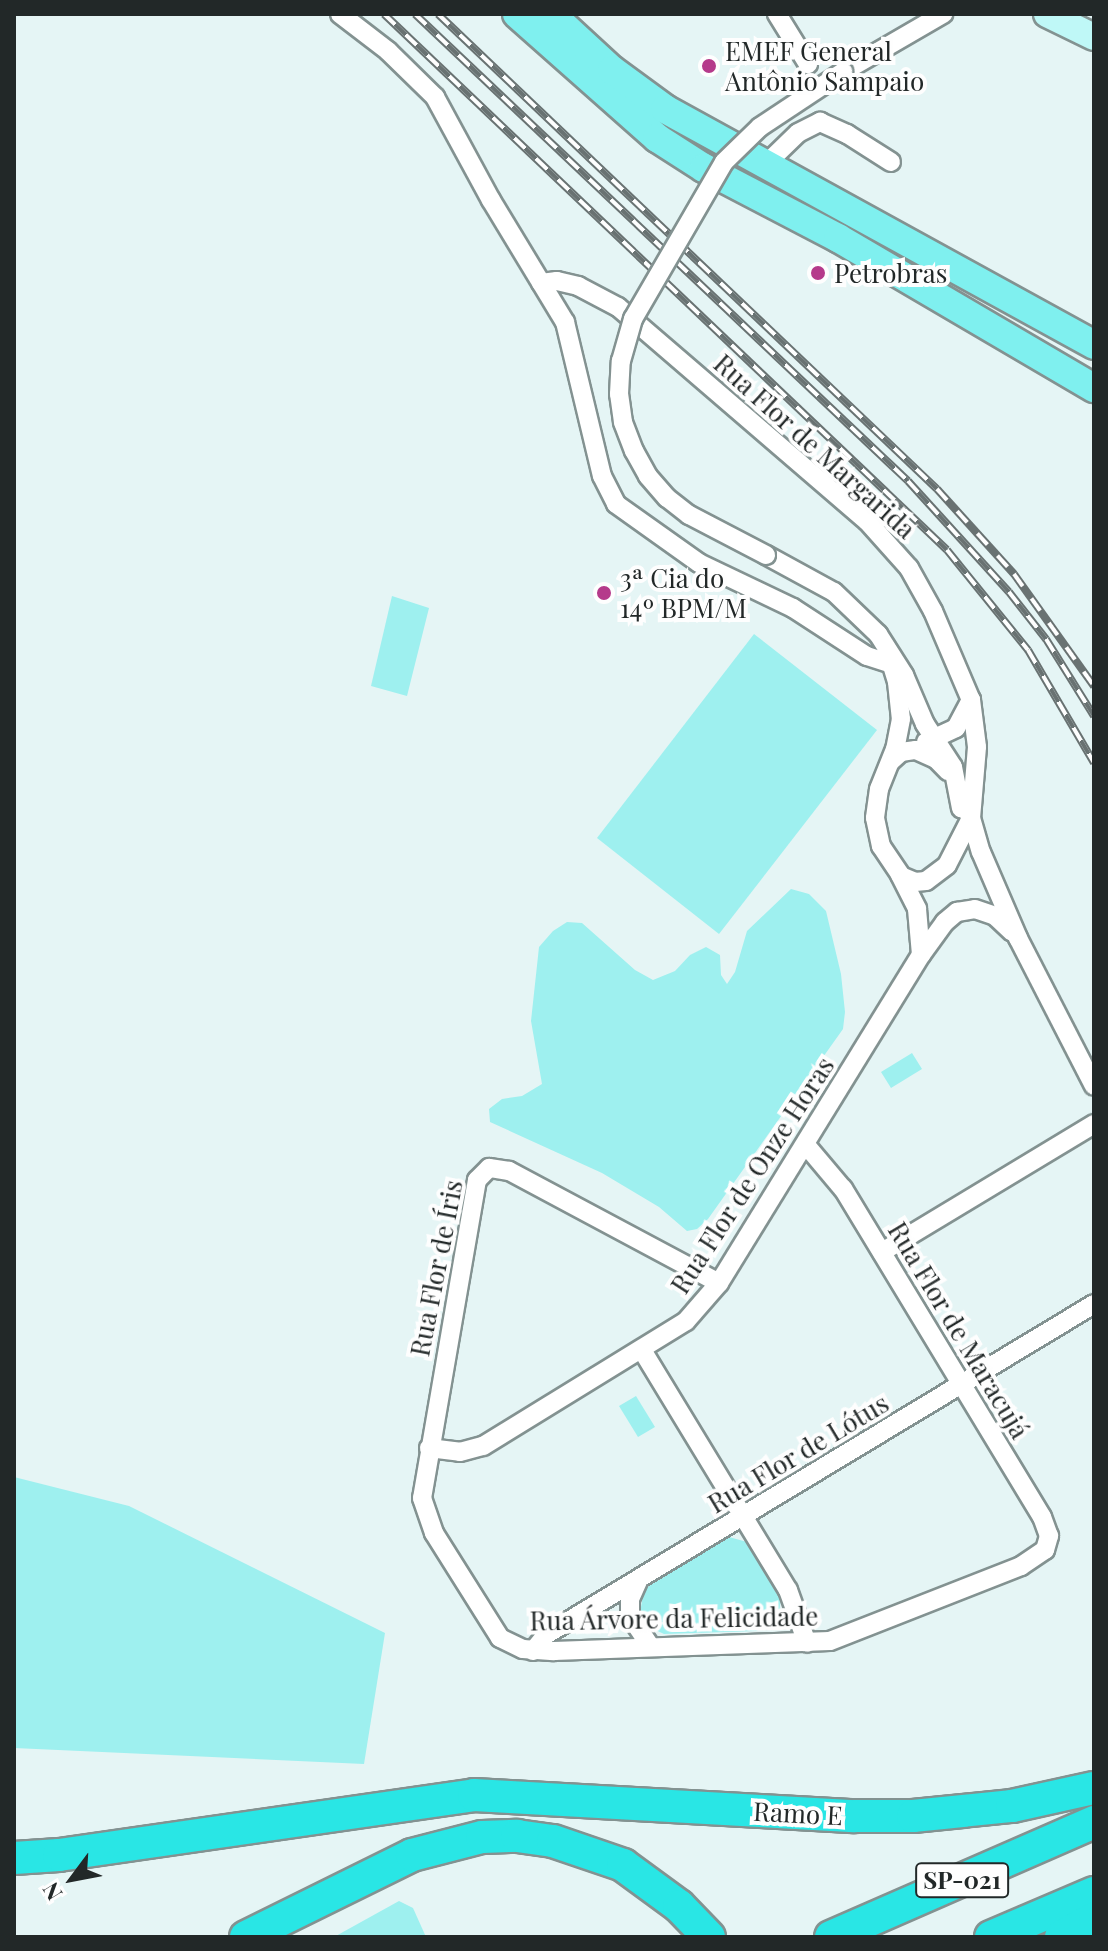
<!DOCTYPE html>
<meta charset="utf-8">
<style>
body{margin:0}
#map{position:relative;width:1108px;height:1951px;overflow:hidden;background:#e5f5f5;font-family:"Playfair Display",serif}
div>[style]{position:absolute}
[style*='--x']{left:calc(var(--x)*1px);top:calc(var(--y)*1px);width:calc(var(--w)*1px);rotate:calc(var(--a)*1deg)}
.green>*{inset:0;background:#9ef0ef}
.roads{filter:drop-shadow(2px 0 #839291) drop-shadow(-2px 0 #839291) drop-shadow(0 2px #839291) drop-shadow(0 -2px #839291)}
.minor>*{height:18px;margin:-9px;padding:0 9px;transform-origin:9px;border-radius:9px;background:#fff}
.secondary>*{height:26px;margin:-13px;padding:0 13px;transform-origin:13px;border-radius:13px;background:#bff8f7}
.primary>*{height:28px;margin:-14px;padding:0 14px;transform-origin:14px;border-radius:14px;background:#7ff0ef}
.motorway>*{height:32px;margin:-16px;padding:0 16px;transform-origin:16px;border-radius:16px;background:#29e6e5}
.rail>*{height:8px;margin-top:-4px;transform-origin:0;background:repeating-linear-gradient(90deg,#fefefe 0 15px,#697272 0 30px);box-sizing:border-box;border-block:2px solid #697272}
.bridges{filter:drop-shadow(2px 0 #839291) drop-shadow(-2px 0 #839291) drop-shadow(0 2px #839291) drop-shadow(0 -2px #839291)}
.minor-bridge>*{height:18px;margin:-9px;padding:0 9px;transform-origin:9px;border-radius:9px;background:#fff}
.dots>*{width:22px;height:22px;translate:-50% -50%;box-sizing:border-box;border:4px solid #fefefe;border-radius:50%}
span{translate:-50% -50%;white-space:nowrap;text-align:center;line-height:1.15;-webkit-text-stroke:8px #fefefe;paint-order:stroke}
.shield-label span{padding:2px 6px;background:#fefefe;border:2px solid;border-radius:6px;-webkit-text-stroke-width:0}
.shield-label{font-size:24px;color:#222828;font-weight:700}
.poi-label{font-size:26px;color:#222828}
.left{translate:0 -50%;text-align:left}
.street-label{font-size:26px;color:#222828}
.frame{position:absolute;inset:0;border:16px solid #222828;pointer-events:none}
.north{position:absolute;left:32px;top:1839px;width:80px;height:80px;-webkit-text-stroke:6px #fefefe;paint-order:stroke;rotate:238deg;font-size:22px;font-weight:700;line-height:32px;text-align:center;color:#222828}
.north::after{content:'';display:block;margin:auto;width:28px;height:36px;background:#222828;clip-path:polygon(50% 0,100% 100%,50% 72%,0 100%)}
</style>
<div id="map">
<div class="green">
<i style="clip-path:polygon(392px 596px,429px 608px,407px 696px,371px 686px)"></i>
<i style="clip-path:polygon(754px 634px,877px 730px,719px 934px,597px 838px)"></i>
<i style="clip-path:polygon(791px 889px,809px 894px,826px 911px,841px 974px,845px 1012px,843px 1029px,708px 1219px,697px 1229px,687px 1231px,659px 1207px,602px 1173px,490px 1122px,489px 1109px,502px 1099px,522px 1096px,542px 1084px,531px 1021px,539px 947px,553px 931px,567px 922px,582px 923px,635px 970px,653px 980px,675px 971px,690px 955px,706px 947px,720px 955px,721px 975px,727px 984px,735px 972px,747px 931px)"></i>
<i style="clip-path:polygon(912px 1053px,922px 1069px,891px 1088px,881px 1072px)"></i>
<i style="clip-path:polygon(636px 1396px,655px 1427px,638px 1437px,619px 1406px)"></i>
<i style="clip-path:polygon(14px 1477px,129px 1506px,385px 1633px,364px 1764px,14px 1748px)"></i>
<i style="clip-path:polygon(729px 1537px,747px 1542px,755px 1551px,781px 1599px,778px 1619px,756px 1631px,664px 1634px,649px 1627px,640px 1613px,644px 1589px)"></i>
<i style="clip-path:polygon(399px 1901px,413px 1908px,426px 1937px,334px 1937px)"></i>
</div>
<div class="roads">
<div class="minor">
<i style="--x:340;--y:14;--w:61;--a:37.6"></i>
<i style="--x:388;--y:51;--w:66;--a:44.4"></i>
<i style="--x:435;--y:97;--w:117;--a:61.5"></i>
<i style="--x:491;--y:200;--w:143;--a:58.8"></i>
<i style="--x:565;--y:322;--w:158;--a:76.5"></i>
<i style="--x:602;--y:476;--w:31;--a:63"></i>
<i style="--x:616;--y:504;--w:102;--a:35.4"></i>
<i style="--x:699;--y:563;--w:104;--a:25.6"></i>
<i style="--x:793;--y:608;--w:88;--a:33"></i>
<i style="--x:867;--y:656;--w:26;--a:18"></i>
<i style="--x:777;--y:14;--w:59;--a:58.2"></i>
<i style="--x:843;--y:72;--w:116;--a:-30.1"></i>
<i style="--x:764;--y:166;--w:47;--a:-44.1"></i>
<i style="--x:798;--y:133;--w:25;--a:-27"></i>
<i style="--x:820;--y:122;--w:30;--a:24"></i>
<i style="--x:847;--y:134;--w:52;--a:32.5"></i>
<i style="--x:541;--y:283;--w:16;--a:-7"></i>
<i style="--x:557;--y:281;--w:22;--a:13"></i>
<i style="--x:578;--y:286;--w:45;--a:27.7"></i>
<i style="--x:618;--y:307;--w:328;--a:40.7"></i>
<i style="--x:867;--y:521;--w:63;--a:48.2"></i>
<i style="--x:909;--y:568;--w:49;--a:60.8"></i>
<i style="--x:933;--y:611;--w:97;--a:66.9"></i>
<i style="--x:971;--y:700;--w:47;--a:82.7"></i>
<i style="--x:977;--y:747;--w:71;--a:94.8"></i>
<i style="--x:971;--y:818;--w:35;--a:74"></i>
<i style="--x:981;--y:852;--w:94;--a:66.7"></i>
<i style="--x:1018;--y:938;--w:166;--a:62.8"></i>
<i style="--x:766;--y:555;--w:77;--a:28.6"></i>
<i style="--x:834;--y:592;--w:61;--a:43.7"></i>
<i style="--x:878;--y:634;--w:49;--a:57.6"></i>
<i style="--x:904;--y:675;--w:53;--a:66.8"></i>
<i style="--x:925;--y:724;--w:51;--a:56.9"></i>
<i style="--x:953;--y:767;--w:42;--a:79"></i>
<i style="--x:887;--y:649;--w:34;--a:73"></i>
<i style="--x:897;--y:682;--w:37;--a:84"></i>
<i style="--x:901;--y:719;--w:31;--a:101"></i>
<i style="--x:895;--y:749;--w:43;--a:111.8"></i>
<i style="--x:879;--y:789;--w:29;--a:98"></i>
<i style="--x:875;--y:818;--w:29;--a:78"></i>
<i style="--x:881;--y:846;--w:36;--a:56"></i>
<i style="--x:901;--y:876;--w:15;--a:23"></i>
<i style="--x:915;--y:882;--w:11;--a:-5"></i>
<i style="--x:926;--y:881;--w:26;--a:-37"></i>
<i style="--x:947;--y:865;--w:53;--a:-62.9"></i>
<i style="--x:971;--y:818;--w:23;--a:-119"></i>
<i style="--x:926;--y:742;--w:33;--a:-25"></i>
<i style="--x:956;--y:728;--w:32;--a:-62"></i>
<i style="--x:891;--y:761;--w:13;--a:-42"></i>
<i style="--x:901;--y:752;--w:15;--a:-8"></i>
<i style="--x:916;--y:750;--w:22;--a:24"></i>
<i style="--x:936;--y:759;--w:17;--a:45"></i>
<i style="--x:900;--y:875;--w:38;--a:63"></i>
<i style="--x:917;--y:909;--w:46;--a:85"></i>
<i style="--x:882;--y:1252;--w:248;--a:-31.1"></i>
<i style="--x:719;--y:1283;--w:238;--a:-151.9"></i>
<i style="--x:509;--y:1171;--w:20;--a:-171"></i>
<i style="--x:489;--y:1168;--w:17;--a:135"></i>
<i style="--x:477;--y:1180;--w:323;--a:99.8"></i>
<i style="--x:422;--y:1498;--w:37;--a:71"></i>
<i style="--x:434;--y:1533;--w:124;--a:57.8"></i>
<i style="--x:500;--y:1638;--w:25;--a:26"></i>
<i style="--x:523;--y:1649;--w:31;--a:4"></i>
<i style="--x:554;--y:1651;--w:276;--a:-2.1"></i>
<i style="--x:830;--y:1641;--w:205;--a:-21.4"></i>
<i style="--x:1021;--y:1566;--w:29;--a:-34"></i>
<i style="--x:1045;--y:1550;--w:15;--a:-74"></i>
<i style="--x:1049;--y:1536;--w:20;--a:-110"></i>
<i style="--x:1042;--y:1517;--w:384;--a:-121.2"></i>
<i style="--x:843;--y:1189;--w:57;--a:-130.1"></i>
<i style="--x:642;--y:1350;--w:281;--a:58.7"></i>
<i style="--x:788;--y:1590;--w:56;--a:70.3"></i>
<i style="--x:429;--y:1448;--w:31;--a:7"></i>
<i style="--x:460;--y:1452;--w:24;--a:-15"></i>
<i style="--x:483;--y:1446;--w:238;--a:-31.6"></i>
<i style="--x:686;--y:1321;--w:50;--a:-49"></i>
<i style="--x:719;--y:1283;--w:385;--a:-58.4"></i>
<i style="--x:921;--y:955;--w:41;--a:-54"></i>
<i style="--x:945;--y:922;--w:16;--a:-40"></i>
<i style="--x:957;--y:912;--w:18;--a:-9"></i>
<i style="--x:975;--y:909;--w:21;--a:19"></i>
<i style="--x:995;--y:916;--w:23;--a:43"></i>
<i style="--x:638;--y:1581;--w:20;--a:114"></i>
<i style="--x:630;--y:1599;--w:17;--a:90"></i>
<i style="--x:630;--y:1616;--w:37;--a:56"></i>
<i style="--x:533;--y:1651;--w:22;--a:-51"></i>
<i style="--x:547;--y:1634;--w:639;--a:-31.1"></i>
</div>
<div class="secondary">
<i style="--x:1047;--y:14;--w:52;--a:26.1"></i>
</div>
<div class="primary">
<i style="--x:517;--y:14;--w:187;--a:41.5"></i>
<i style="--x:657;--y:138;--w:56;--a:32.6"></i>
<i style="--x:704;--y:168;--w:151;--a:27.6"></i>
<i style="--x:838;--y:238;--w:297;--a:30.4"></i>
<i style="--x:551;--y:14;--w:83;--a:42.6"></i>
<i style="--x:612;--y:70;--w:66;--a:36.3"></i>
<i style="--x:665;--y:109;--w:490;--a:28.8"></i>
</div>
<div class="motorway">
<i style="--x:14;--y:1858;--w:45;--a:-3.8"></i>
<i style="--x:59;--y:1855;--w:419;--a:-8.2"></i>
<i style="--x:474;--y:1795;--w:381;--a:3.2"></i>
<i style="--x:854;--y:1816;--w:59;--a:0"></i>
<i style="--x:913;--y:1816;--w:100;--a:-5.8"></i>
<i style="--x:1012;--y:1806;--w:84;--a:-12.4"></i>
<i style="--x:246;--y:1937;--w:185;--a:-26.3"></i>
<i style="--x:412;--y:1855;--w:72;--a:-14.4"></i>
<i style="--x:482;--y:1837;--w:35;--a:-2"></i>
<i style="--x:517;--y:1836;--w:36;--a:8"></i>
<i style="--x:553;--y:1841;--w:74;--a:18.9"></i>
<i style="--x:623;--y:1865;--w:69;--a:36.2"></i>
<i style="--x:679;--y:1906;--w:43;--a:45.9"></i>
<i style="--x:831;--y:1937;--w:287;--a:-23.6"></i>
<i style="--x:991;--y:1937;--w:112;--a:-23.1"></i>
<i style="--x:1061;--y:1937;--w:38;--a:-29"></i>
</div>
</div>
<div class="rail">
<i style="--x:384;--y:14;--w:777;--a:43.59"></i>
<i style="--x:947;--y:550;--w:129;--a:51"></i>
<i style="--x:1028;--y:650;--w:131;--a:59.7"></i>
<i style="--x:415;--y:14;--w:679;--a:43.45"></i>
<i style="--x:908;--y:481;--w:150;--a:47.7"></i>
<i style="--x:1009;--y:592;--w:60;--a:51.8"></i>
<i style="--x:1046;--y:639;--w:91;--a:58.1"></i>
<i style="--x:438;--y:14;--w:689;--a:43.59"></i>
<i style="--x:937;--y:489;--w:115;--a:47.8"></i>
<i style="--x:1014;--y:574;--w:138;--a:54.5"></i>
</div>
<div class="bridges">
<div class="minor-bridge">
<i style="--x:766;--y:555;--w:87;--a:-152.5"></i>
<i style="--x:689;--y:515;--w:28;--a:-142"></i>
<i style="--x:667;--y:498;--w:29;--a:-131"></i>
<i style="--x:648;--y:476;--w:29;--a:-119"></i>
<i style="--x:634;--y:451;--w:31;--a:-111"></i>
<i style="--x:623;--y:422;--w:28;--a:-98"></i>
<i style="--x:619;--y:394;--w:33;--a:-87"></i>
<i style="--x:621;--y:361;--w:44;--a:-74.1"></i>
<i style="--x:633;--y:319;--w:181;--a:-59.9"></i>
<i style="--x:724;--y:162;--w:50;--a:-44.2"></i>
<i style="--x:760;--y:127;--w:100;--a:-33.5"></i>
</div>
</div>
<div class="dots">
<i style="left:709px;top:66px;background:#b53a8b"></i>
<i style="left:818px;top:273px;background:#b53a8b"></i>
<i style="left:604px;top:593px;background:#b53a8b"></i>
</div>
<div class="shield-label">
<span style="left:962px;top:1880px">SP-021</span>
</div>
<div class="poi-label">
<span class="left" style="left:725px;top:66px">EMEF General<br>Antônio Sampaio</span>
<span class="left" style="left:834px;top:273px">Petrobras</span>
<span class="left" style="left:620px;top:593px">3ª Cia do<br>14º BPM/M</span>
</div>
<div class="street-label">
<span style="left:815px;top:446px;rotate:42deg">Rua Flor de Margarida</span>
<span style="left:752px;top:1175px;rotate:-57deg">Rua Flor de Onze Horas</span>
<span style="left:436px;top:1268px;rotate:-79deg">Rua Flor de Íris</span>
<span style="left:959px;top:1330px;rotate:59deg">Rua Flor de Maracujá</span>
<span style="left:798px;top:1453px;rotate:-31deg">Rua Flor de Lótus</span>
<span style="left:674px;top:1618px;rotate:-1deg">Rua Árvore da Felicidade</span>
<span style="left:798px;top:1813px;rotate:3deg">Ramo E</span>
</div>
<div class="frame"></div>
<div class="north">N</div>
</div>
